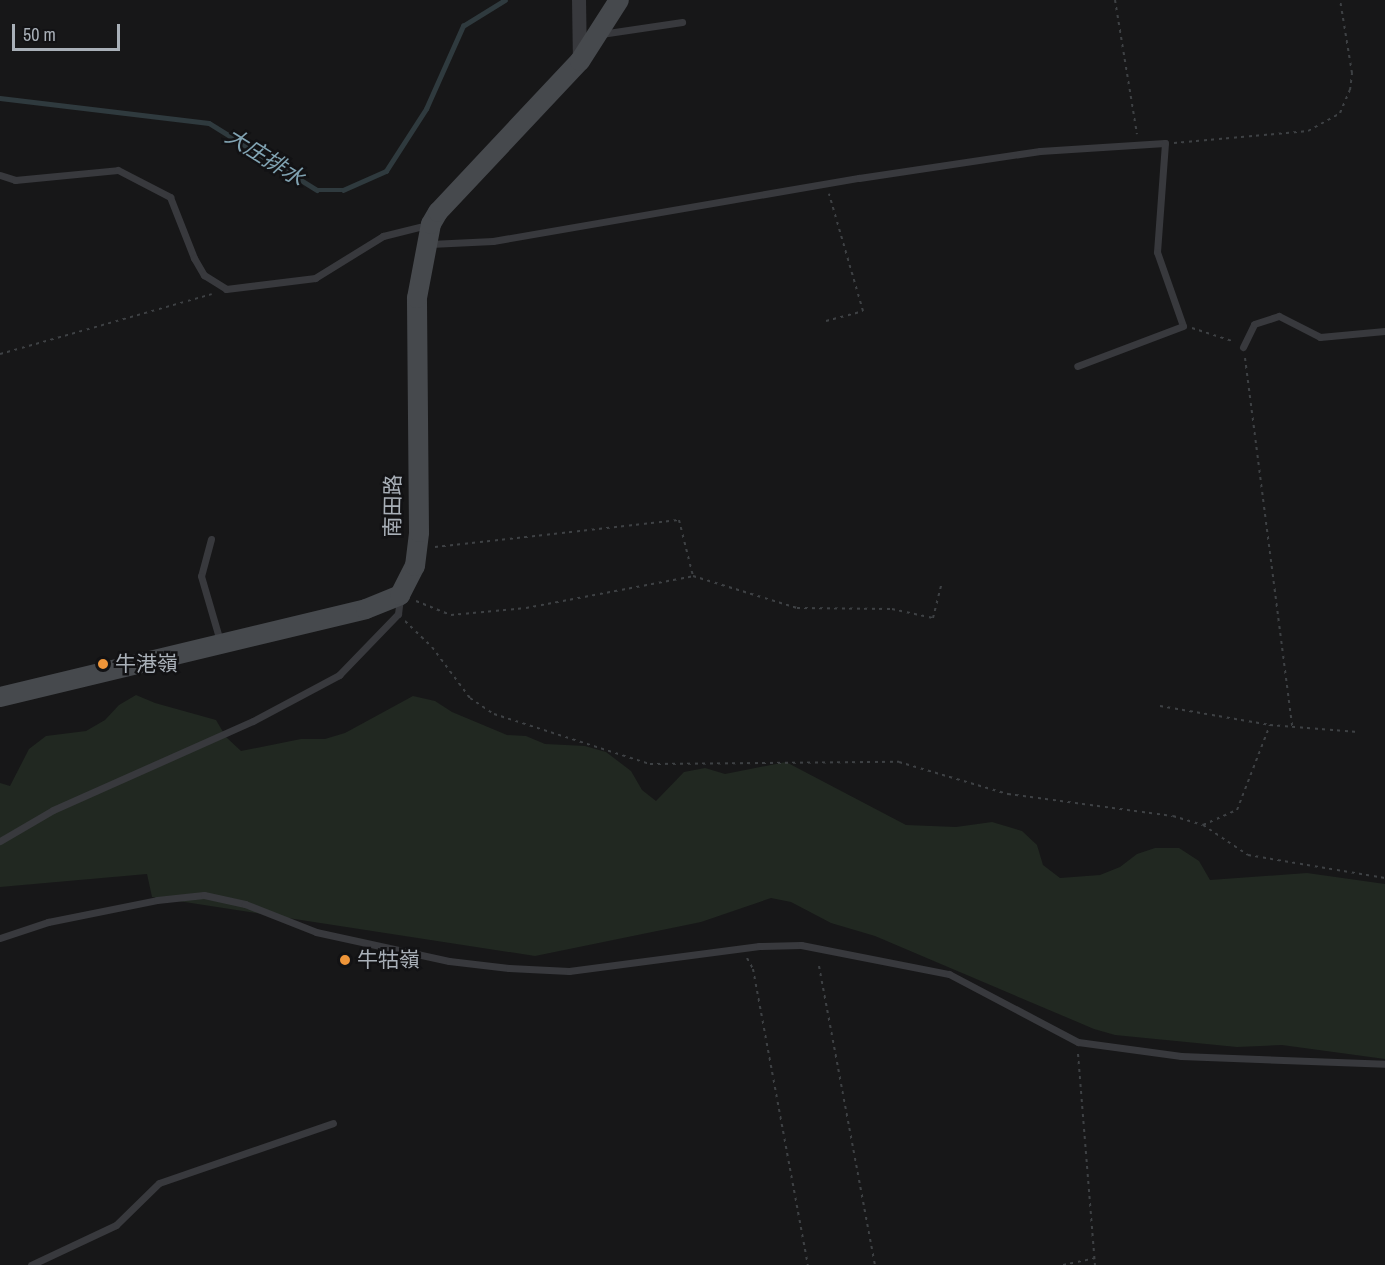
<!DOCTYPE html>
<meta charset="utf-8">
<style>
body{margin:0}
#map{position:relative;width:1385px;height:1265px;overflow:hidden;background:#171718;font-family:"Archivo Narrow","Noto Sans TC",sans-serif}
div>[style]{position:absolute}
[style*='--x']{left:calc(var(--x)*1px);top:calc(var(--y)*1px);width:calc(var(--w)*1px);rotate:calc(var(--a)*1deg)}
.green>*{inset:0;background:#212821}
.stream>*{height:4.5px;margin:-2.25px;padding:0 2.25px;transform-origin:2.25px;border-radius:2.25px;background:#2f3a3e}
.path>*{height:2px;margin-top:-1px;transform-origin:0;background:repeating-linear-gradient(90deg,#3e4144 0 3px,transparent 0 7.5px)}
.service>*{height:7px;margin:-3.5px;padding:0 3.5px;transform-origin:3.5px;border-radius:3.5px;background:#38393d}
.minor>*{height:14px;margin:-7px;padding:0 7px;transform-origin:7px;border-radius:7px;background:#38393d}
.secondary>*{height:20px;margin:-10px;padding:0 10px;transform-origin:10px;border-radius:10px;background:#46494d}
.dots>*{width:16px;height:16px;translate:-50% -50%;box-sizing:border-box;border:3px solid #121214;border-radius:50%}
span{translate:-50% -50%;white-space:nowrap;text-align:center;line-height:1.15;-webkit-text-stroke:5px #121214;paint-order:stroke}
.street-label{font-size:21px;color:#a9b0b8}
.poi-label{font-size:21px;color:#a9b0b8}
.left{translate:0 -50%;text-align:left}
.water-label{font-size:22px;color:#81a3b2;font-style:italic}
.scale{position:absolute;left:12px;top:24px;width:108px;height:27px;box-sizing:border-box;border:3px solid #a9b0b8;border-top:0;padding-left:8px;font-size:18px;line-height:21px;white-space:nowrap;color:#a9b0b8;-webkit-text-stroke:4px #121214;paint-order:stroke}
</style>
<div id="map">
<div class="green">
<i style="clip-path:polygon(136px 695px,155px 703px,216px 720px,226px 737px,241px 751px,301px 739px,325px 739px,345px 733px,413px 696px,435px 701px,452px 712px,507px 735px,526px 736px,545px 744px,585px 746px,606px 752px,631px 771px,642px 790px,656px 801px,684px 772px,705px 768px,725px 774px,786px 762px,906px 825px,956px 827px,992px 822px,1022px 831px,1037px 845px,1043px 865px,1060px 878px,1100px 875px,1120px 867px,1137px 854px,1155px 848px,1179px 848px,1199px 861px,1210px 880px,1307px 873px,1385px 884px,1385px 1059px,1282px 1045px,1237px 1047px,1115px 1035px,1094px 1029px,875px 936px,831px 923px,791px 902px,771px 898px,701px 922px,535px 956px,152px 897px,147px 874px,0 887px,0 783px,10px 786px,29px 749px,46px 736px,86px 731px,105px 720px,119px 705px)"></i>
</div>
<div class="stream">
<i style="--x:0;--y:98;--w:210;--a:6.8"></i>
<i style="--x:209;--y:123;--w:127;--a:31.8"></i>
<i style="--x:317;--y:190;--w:26;--a:0"></i>
<i style="--x:343;--y:190;--w:47;--a:-23.8"></i>
<i style="--x:386;--y:171;--w:74;--a:-57.2"></i>
<i style="--x:426;--y:109;--w:91;--a:-66"></i>
<i style="--x:463;--y:26;--w:49;--a:-31.8"></i>
</div>
<div class="path">
<i style="--x:1115;--y:0;--w:136;--a:80.7"></i>
<i style="--x:1174;--y:143;--w:135;--a:-5.1"></i>
<i style="--x:1308;--y:131;--w:37;--a:-29"></i>
<i style="--x:1340;--y:113;--w:25;--a:-67"></i>
<i style="--x:1350;--y:90;--w:17;--a:-83"></i>
<i style="--x:1352;--y:73;--w:74;--a:-99.3"></i>
<i style="--x:826;--y:321;--w:38;--a:-15"></i>
<i style="--x:863;--y:311;--w:122;--a:-106.2"></i>
<i style="--x:1192;--y:328;--w:45;--a:18"></i>
<i style="--x:0;--y:354;--w:220;--a:-15.8"></i>
<i style="--x:1245;--y:358;--w:372;--a:82.7"></i>
<i style="--x:435;--y:547;--w:245;--a:-6.3"></i>
<i style="--x:679;--y:520;--w:58;--a:76"></i>
<i style="--x:416;--y:601;--w:38;--a:22"></i>
<i style="--x:451;--y:615;--w:75;--a:-5.3"></i>
<i style="--x:526;--y:608;--w:170;--a:-10.8"></i>
<i style="--x:693;--y:576;--w:109;--a:17.1"></i>
<i style="--x:797;--y:608;--w:95;--a:0.6"></i>
<i style="--x:892;--y:609;--w:42;--a:12.4"></i>
<i style="--x:933;--y:618;--w:34;--a:-76"></i>
<i style="--x:405;--y:621;--w:37;--a:44"></i>
<i style="--x:432;--y:647;--w:64;--a:53.3"></i>
<i style="--x:470;--y:698;--w:29;--a:34"></i>
<i style="--x:494;--y:714;--w:164;--a:17.8"></i>
<i style="--x:650;--y:764;--w:249;--a:-0.5"></i>
<i style="--x:899;--y:762;--w:114;--a:16.4"></i>
<i style="--x:1008;--y:794;--w:166;--a:7.6"></i>
<i style="--x:1173;--y:816;--w:31;--a:17"></i>
<i style="--x:1203;--y:825;--w:54;--a:33.7"></i>
<i style="--x:1248;--y:855;--w:139;--a:9.5"></i>
<i style="--x:1160;--y:706;--w:112;--a:9.8"></i>
<i style="--x:1203;--y:825;--w:37;--a:-24"></i>
<i style="--x:1237;--y:810;--w:91;--a:-68.8"></i>
<i style="--x:1270;--y:725;--w:88;--a:4.5"></i>
<i style="--x:747;--y:958;--w:13;--a:61"></i>
<i style="--x:753;--y:969;--w:301;--a:79.5"></i>
<i style="--x:819;--y:966;--w:304;--a:79.4"></i>
<i style="--x:1078;--y:1054;--w:212;--a:85.4"></i>
<i style="--x:1063;--y:1265;--w:33;--a:-12"></i>
</div>
<div class="service">
<i style="--x:601;--y:34;--w:82;--a:-8.4"></i>
<i style="--x:0;--y:175;--w:16;--a:18"></i>
<i style="--x:15;--y:180;--w:103;--a:-5.5"></i>
<i style="--x:118;--y:170;--w:59;--a:27.4"></i>
<i style="--x:170;--y:197;--w:66;--a:68.5"></i>
<i style="--x:194;--y:258;--w:20;--a:60"></i>
<i style="--x:204;--y:275;--w:26;--a:32"></i>
<i style="--x:226;--y:289;--w:90;--a:-7"></i>
<i style="--x:315;--y:278;--w:80;--a:-31.7"></i>
<i style="--x:383;--y:236;--w:45;--a:-14"></i>
<i style="--x:430;--y:244;--w:63;--a:-2.7"></i>
<i style="--x:493;--y:241;--w:371;--a:-9.8"></i>
<i style="--x:859;--y:178;--w:183;--a:-8.5"></i>
<i style="--x:1040;--y:151;--w:125;--a:-3.7"></i>
<i style="--x:1165;--y:143;--w:109;--a:94.2"></i>
<i style="--x:1157;--y:252;--w:78;--a:70.6"></i>
<i style="--x:1183;--y:326;--w:113;--a:159.3"></i>
<i style="--x:1243;--y:347;--w:25;--a:-64"></i>
<i style="--x:1254;--y:324;--w:26;--a:-18"></i>
<i style="--x:1279;--y:316;--w:46;--a:27.1"></i>
<i style="--x:1320;--y:337;--w:65;--a:-5.3"></i>
<i style="--x:211;--y:539;--w:38;--a:105"></i>
<i style="--x:201;--y:576;--w:68;--a:73.7"></i>
<i style="--x:0;--y:841;--w:61;--a:-30.3"></i>
<i style="--x:53;--y:810;--w:219;--a:-24"></i>
<i style="--x:253;--y:721;--w:98;--a:-28.1"></i>
<i style="--x:339;--y:675;--w:85;--a:-46"></i>
<i style="--x:398;--y:614;--w:17;--a:-83"></i>
<i style="--x:0;--y:938;--w:51;--a:-18.4"></i>
<i style="--x:48;--y:922;--w:111;--a:-11.4"></i>
<i style="--x:157;--y:900;--w:47;--a:-6.1"></i>
<i style="--x:204;--y:895;--w:42;--a:12.4"></i>
<i style="--x:245;--y:904;--w:76;--a:21.5"></i>
<i style="--x:316;--y:932;--w:136;--a:12.3"></i>
<i style="--x:449;--y:961;--w:60;--a:6.7"></i>
<i style="--x:509;--y:968;--w:60;--a:2.9"></i>
<i style="--x:569;--y:971;--w:192;--a:-7.5"></i>
<i style="--x:759;--y:946;--w:42;--a:-1.4"></i>
<i style="--x:801;--y:945;--w:151;--a:11.1"></i>
<i style="--x:949;--y:974;--w:146;--a:27.8"></i>
<i style="--x:1078;--y:1042;--w:104;--a:7.7"></i>
<i style="--x:1181;--y:1056;--w:204;--a:2.2"></i>
<i style="--x:31;--y:1265;--w:94;--a:-25.2"></i>
<i style="--x:116;--y:1225;--w:60;--a:-44.3"></i>
<i style="--x:159;--y:1183;--w:184;--a:-19"></i>
</div>
<div class="minor">
<i style="--x:579;--y:0;--w:61;--a:89.1"></i>
</div>
<div class="secondary">
<i style="--x:0;--y:697;--w:376;--a:-13.5"></i>
<i style="--x:366;--y:609;--w:37;--a:-22"></i>
<i style="--x:400;--y:595;--w:33;--a:-63"></i>
<i style="--x:415;--y:566;--w:34;--a:-83"></i>
<i style="--x:419;--y:532;--w:234;--a:-90.5"></i>
<i style="--x:417;--y:298;--w:75;--a:-79.3"></i>
<i style="--x:431;--y:224;--w:14;--a:-60"></i>
<i style="--x:438;--y:212;--w:207;--a:-46.8"></i>
<i style="--x:580;--y:61;--w:72;--a:-57.4"></i>
</div>
<div class="dots">
<i style="left:103px;top:664px;background:#ee9539"></i>
<i style="left:345px;top:960px;background:#ee9539"></i>
</div>
<div class="street-label">
<span style="left:393px;top:506px;rotate:-89deg">南田路</span>
</div>
<div class="poi-label">
<span class="left" style="left:115px;top:664px">牛港嶺</span>
<span class="left" style="left:357px;top:960px">牛牯嶺</span>
</div>
<div class="water-label">
<span style="left:265px;top:157px;rotate:32deg">大庄排水</span>
</div>
<div class="scale">50 m</div>
</div>
